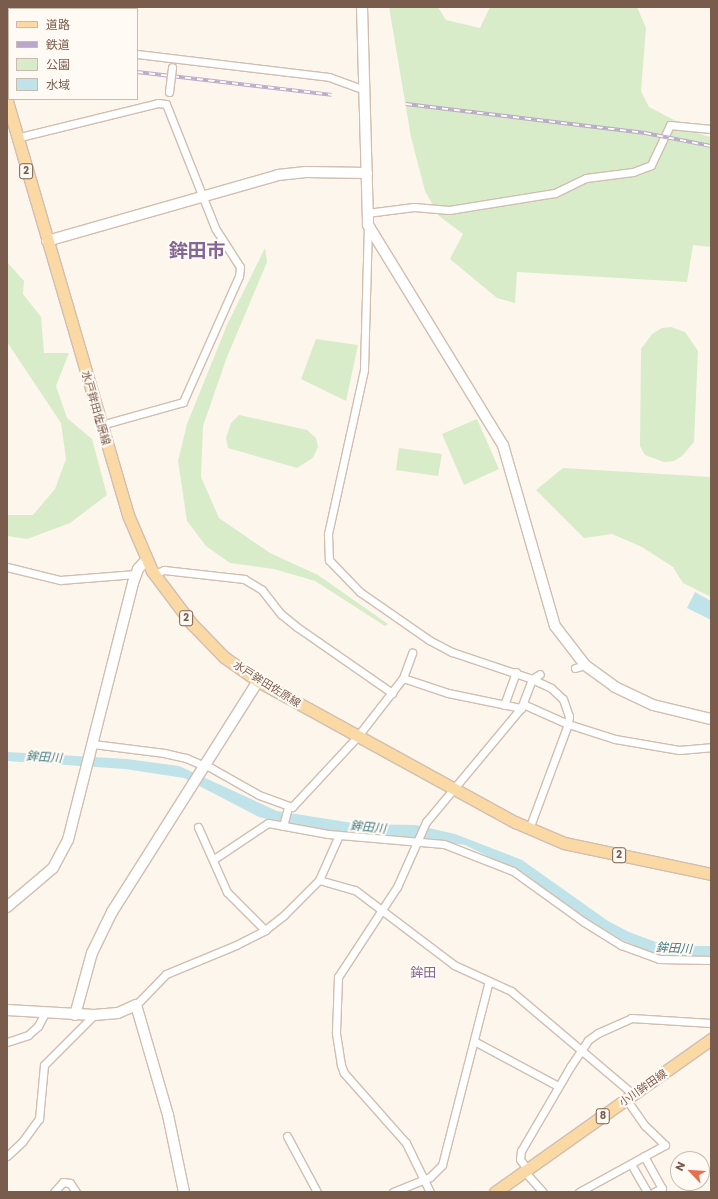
<!DOCTYPE html>
<meta charset="utf-8">
<style>
body{margin:0}
#map{position:relative;width:718px;height:1199px;overflow:hidden;background:#fdf6ec;font-family:Poppins,"Noto Sans JP",sans-serif}
div>[style]{position:absolute}
[style*='--x']{left:calc(var(--x)*1px);top:calc(var(--y)*1px);width:calc(var(--w)*1px);rotate:calc(var(--a)*1deg)}
.green>*{inset:0;background:#d8ecc9}
.water>*{inset:0;background:#bfe3e8}
.roads{filter:drop-shadow(1px 0 #d1beb0) drop-shadow(-1px 0 #d1beb0) drop-shadow(0 1px #d1beb0) drop-shadow(0 -1px #d1beb0)}
.street>*{height:7px;margin:-3.5px;padding:0 3.5px;transform-origin:3.5px;border-radius:3.5px;background:#fff}
.secondary>*{height:10px;margin:-5px;padding:0 5px;transform-origin:5px;border-radius:5px;background:#fff}
.primary>*{height:11px;margin:-5.5px;padding:0 5.5px;transform-origin:5.5px;border-radius:5.5px;background:#fbd9a5}
.rail>*{height:3.5px;margin-top:-1.75px;transform-origin:0;background:repeating-linear-gradient(90deg,#fffaf3 0 6px,#b9a8c9 0 12px);box-sizing:border-box;border-block:1px solid #b9a8c9}
.bridges{filter:drop-shadow(1px 0 #d1beb0) drop-shadow(-1px 0 #d1beb0) drop-shadow(0 1px #d1beb0) drop-shadow(0 -1px #d1beb0)}
.street-bridge>*{height:7px;margin:-3.5px;padding:0 3.5px;transform-origin:3.5px;border-radius:3.5px;background:#fff}
span{translate:-50% -50%;white-space:nowrap;text-align:center;line-height:1.15;-webkit-text-stroke:4px #fffaf3;paint-order:stroke}
.shield-label span{padding:1px 3px;background:#fffaf3;border:1px solid;border-radius:3px;-webkit-text-stroke-width:0}
.shield-label{font-size:10px;color:#7a5c4d;font-weight:700}
.street-label{font-size:11px;color:#7a5c4d}
.water-label{font-size:12px;color:#437c86;font-style:italic}
.quarter-label{font-size:13px;color:#846695}
.town-label{font-size:19px;color:#846695;font-weight:700}
.frame{position:absolute;inset:0;border:8px solid #7a5c4d;pointer-events:none}
.legend{position:absolute;left:8px;top:8px;width:130px;height:92px;box-sizing:border-box;background:#fffaf3;border:1px solid #cabbb1;margin:0;padding:5px 7px;list-style:none;font-size:12px;color:#7a5c4d}
.legend li{display:flex;align-items:center;gap:8px;height:20px}
.legend b{width:20px;border:1px solid #cabbb1}
.north{position:absolute;left:670px;top:1151px;width:40px;height:40px;box-sizing:border-box;background:#fffaf3;border:1px solid #cabbb1;border-radius:50%;rotate:295deg;font-size:11px;font-weight:700;line-height:16px;text-align:center;color:#7a5c4d}
.north::after{content:'';display:block;margin:auto;width:14px;height:18px;background:#e76f51;clip-path:polygon(50% 0,100% 100%,50% 72%,0 100%)}
</style>
<div id="map">
<div class="green">
<i style="clip-path:polygon(389px 7px,438px 7px,446px 20px,480px 28px,490px 7px,637px 7px,646px 28px,641px 91px,649px 107px,703px 135px,711px 137px,711px 247px,693px 245px,687px 282px,517px 272px,515px 303px,497px 298px,450px 259px,463px 234px,439px 216px,425px 191px,411px 137px)"></i>
<i style="clip-path:polygon(265px 248px,267px 262px,227px 357px,203px 426px,201px 477px,219px 518px,270px 553px,318px 575px,388px 624px,385px 626px,315px 581px,274px 569px,230px 563px,206px 546px,187px 521px,178px 461px,187px 424px,227px 325px)"></i>
<i style="clip-path:polygon(7px 262px,24px 281px,23px 294px,41px 317px,44px 353px,69px 353px,56px 386px,67px 418px,92px 439px,107px 495px,70px 523px,27px 539px,7px 536px,7px 515px,33px 515px,55px 489px,66px 459px,61px 423px,7px 342px)"></i>
<i style="clip-path:polygon(671px 327px,685px 332px,698px 351px,694px 442px,682px 456px,674px 461px,664px 462px,645px 455px,640px 446px,641px 349px,652px 334px,662px 328px)"></i>
<i style="clip-path:polygon(316px 339px,358px 345px,346px 401px,301px 379px)"></i>
<i style="clip-path:polygon(239px 415px,307px 430px,316px 438px,318px 447px,313px 458px,297px 468px,228px 448px,226px 438px,231px 423px)"></i>
<i style="clip-path:polygon(477px 419px,499px 469px,464px 485px,442px 434px)"></i>
<i style="clip-path:polygon(399px 448px,442px 454px,438px 476px,396px 470px)"></i>
<i style="clip-path:polygon(563px 468px,711px 477px,711px 597px,683px 583px,673px 567px,642px 547px,612px 534px,584px 538px,536px 490px)"></i>
</div>
<div class="water">
<i style="clip-path:polygon(695px 592px,711px 601px,711px 620px,687px 608px)"></i>
<i style="clip-path:polygon(7px 752px,127px 759px,179px 766px,277px 811px,359px 824px,416px 825px,455px 834px,522px 860px,608px 921px,629px 932px,656px 942px,674px 946px,711px 946px,711px 956px,667px 956px,650px 952px,622px 940px,586px 918px,526px 875px,465px 845px,395px 836px,314px 830px,259px 817px,184px 778px,125px 769px,7px 761px)"></i>
</div>
<div class="roads">
<div class="street">
<i style="--x:7;--y:41;--w:2;--a:0"></i>
<i style="--x:137;--y:54;--w:193;--a:6.8"></i>
<i style="--x:329;--y:77;--w:38;--a:20"></i>
<i style="--x:16;--y:138;--w:146;--a:-13.8"></i>
<i style="--x:158;--y:103;--w:8;--a:7"></i>
<i style="--x:166;--y:104;--w:133;--a:68.4"></i>
<i style="--x:215;--y:228;--w:46;--a:57.3"></i>
<i style="--x:240;--y:267;--w:9;--a:96"></i>
<i style="--x:239;--y:276;--w:138;--a:114"></i>
<i style="--x:183;--y:402;--w:85;--a:164.3"></i>
<i style="--x:367;--y:213;--w:47;--a:-7.3"></i>
<i style="--x:414;--y:207;--w:35;--a:5"></i>
<i style="--x:449;--y:210;--w:107;--a:-9.1"></i>
<i style="--x:555;--y:193;--w:34;--a:-26"></i>
<i style="--x:586;--y:178;--w:47;--a:-7.3"></i>
<i style="--x:633;--y:172;--w:19;--a:-21"></i>
<i style="--x:651;--y:165;--w:44;--a:-64.6"></i>
<i style="--x:670;--y:125;--w:41;--a:5.6"></i>
<i style="--x:368;--y:225;--w:145;--a:91.6"></i>
<i style="--x:364;--y:370;--w:168;--a:102.4"></i>
<i style="--x:328;--y:534;--w:26;--a:88"></i>
<i style="--x:329;--y:560;--w:45;--a:45.9"></i>
<i style="--x:360;--y:592;--w:84;--a:34.8"></i>
<i style="--x:429;--y:640;--w:26;--a:28"></i>
<i style="--x:452;--y:652;--w:84;--a:18.6"></i>
<i style="--x:532;--y:679;--w:21;--a:25"></i>
<i style="--x:551;--y:688;--w:16;--a:43"></i>
<i style="--x:563;--y:699;--w:18;--a:71"></i>
<i style="--x:569;--y:716;--w:8;--a:97"></i>
<i style="--x:568;--y:724;--w:112;--a:110.4"></i>
<i style="--x:7;--y:567;--w:55;--a:13.8"></i>
<i style="--x:60;--y:580;--w:76;--a:-4.5"></i>
<i style="--x:154;--y:574;--w:11;--a:-22"></i>
<i style="--x:164;--y:570;--w:81;--a:6.4"></i>
<i style="--x:244;--y:579;--w:21;--a:31"></i>
<i style="--x:262;--y:590;--w:31;--a:52"></i>
<i style="--x:281;--y:614;--w:21;--a:39"></i>
<i style="--x:297;--y:627;--w:116;--a:34.8"></i>
<i style="--x:575;--y:668;--w:10;--a:-17"></i>
<i style="--x:403;--y:678;--w:27;--a:-70"></i>
<i style="--x:523;--y:704;--w:49;--a:24"></i>
<i style="--x:568;--y:724;--w:49;--a:17.7"></i>
<i style="--x:615;--y:739;--w:65;--a:9.8"></i>
<i style="--x:679;--y:750;--w:32;--a:-5"></i>
<i style="--x:504;--y:705;--w:35;--a:-70"></i>
<i style="--x:93;--y:744;--w:72;--a:7.2"></i>
<i style="--x:164;--y:753;--w:23;--a:13"></i>
<i style="--x:186;--y:758;--w:21;--a:23"></i>
<i style="--x:206;--y:765;--w:61;--a:29.5"></i>
<i style="--x:259;--y:795;--w:35;--a:20"></i>
<i style="--x:292;--y:807;--w:96;--a:-47.1"></i>
<i style="--x:357;--y:737;--w:75;--a:-52.1"></i>
<i style="--x:403;--y:678;--w:47;--a:18.4"></i>
<i style="--x:448;--y:693;--w:75;--a:11.6"></i>
<i style="--x:283;--y:826;--w:20;--a:-75"></i>
<i style="--x:198;--y:827;--w:71;--a:66"></i>
<i style="--x:227;--y:892;--w:54;--a:45"></i>
<i style="--x:214;--y:859;--w:65;--a:-33.7"></i>
<i style="--x:268;--y:823;--w:61;--a:10.4"></i>
<i style="--x:328;--y:834;--w:116;--a:4.9"></i>
<i style="--x:444;--y:844;--w:74;--a:21.4"></i>
<i style="--x:513;--y:871;--w:87;--a:35.7"></i>
<i style="--x:584;--y:922;--w:44;--a:31.9"></i>
<i style="--x:621;--y:945;--w:40;--a:20.2"></i>
<i style="--x:659;--y:959;--w:52;--a:1.1"></i>
<i style="--x:319;--y:880;--w:37;--a:16"></i>
<i style="--x:355;--y:890;--w:124;--a:37.1"></i>
<i style="--x:454;--y:965;--w:63;--a:24.5"></i>
<i style="--x:511;--y:991;--w:161;--a:40.2"></i>
<i style="--x:136;--y:1005;--w:43;--a:-45.9"></i>
<i style="--x:166;--y:974;--w:76;--a:-22.5"></i>
<i style="--x:236;--y:945;--w:33;--a:-27"></i>
<i style="--x:265;--y:930;--w:24;--a:-38"></i>
<i style="--x:284;--y:915;--w:49;--a:-45"></i>
<i style="--x:319;--y:880;--w:49;--a:-66"></i>
<i style="--x:474;--y:1041;--w:95;--a:28.2"></i>
<i style="--x:7;--y:1042;--w:22;--a:-18"></i>
<i style="--x:28;--y:1035;--w:13;--a:-42"></i>
<i style="--x:38;--y:1026;--w:15;--a:-62"></i>
<i style="--x:287;--y:1136;--w:64;--a:61.8"></i>
<i style="--x:7;--y:1156;--w:21;--a:-43"></i>
<i style="--x:22;--y:1142;--w:29;--a:-54"></i>
<i style="--x:39;--y:1119;--w:54;--a:-84.7"></i>
<i style="--x:44;--y:1065;--w:71;--a:-45"></i>
<i style="--x:644;--y:1156;--w:37;--a:61"></i>
<i style="--x:662;--y:1188;--w:9;--a:153"></i>
<i style="--x:631;--y:1164;--w:32;--a:60"></i>
<i style="--x:527;--y:1169;--w:12;--a:-125"></i>
<i style="--x:520;--y:1159;--w:8;--a:-83"></i>
<i style="--x:521;--y:1151;--w:97;--a:-59.7"></i>
<i style="--x:570;--y:1067;--w:32;--a:-56"></i>
<i style="--x:588;--y:1040;--w:12;--a:-35"></i>
<i style="--x:598;--y:1033;--w:36;--a:-24"></i>
<i style="--x:631;--y:1018;--w:80;--a:3.6"></i>
<i style="--x:524;--y:1171;--w:28;--a:48"></i>
<i style="--x:54;--y:1192;--w:13;--a:-48"></i>
<i style="--x:63;--y:1182;--w:7;--a:8"></i>
<i style="--x:70;--y:1183;--w:11;--a:56"></i>
<i style="--x:393;--y:1192;--w:40;--a:-22"></i>
<i style="--x:430;--y:1177;--w:17;--a:-45"></i>
<i style="--x:442;--y:1165;--w:190;--a:-75.7"></i>
<i style="--x:430;--y:1192;--w:55;--a:-116.1"></i>
<i style="--x:406;--y:1143;--w:94;--a:-131.5"></i>
<i style="--x:344;--y:1073;--w:9;--a:-111"></i>
<i style="--x:341;--y:1065;--w:33;--a:-99"></i>
<i style="--x:336;--y:1032;--w:55;--a:-87.9"></i>
<i style="--x:338;--y:977;--w:108;--a:-56.8"></i>
<i style="--x:397;--y:887;--w:71;--a:-66"></i>
<i style="--x:426;--y:822;--w:148;--a:-50.2"></i>
<i style="--x:521;--y:708;--w:31;--a:-69"></i>
<i style="--x:532;--y:679;--w:9;--a:-32"></i>
<i style="--x:579;--y:1192;--w:98;--a:-28.7"></i>
<i style="--x:665;--y:1145;--w:28;--a:-136"></i>
<i style="--x:645;--y:1126;--w:32;--a:-125"></i>
</div>
<div class="secondary">
<i style="--x:362;--y:7;--w:218;--a:88.4"></i>
<i style="--x:368;--y:225;--w:258;--a:58.5"></i>
<i style="--x:503;--y:445;--w:188;--a:74"></i>
<i style="--x:555;--y:626;--w:49;--a:52.4"></i>
<i style="--x:585;--y:665;--w:37;--a:36"></i>
<i style="--x:615;--y:687;--w:42;--a:25.3"></i>
<i style="--x:653;--y:705;--w:60;--a:13.6"></i>
<i style="--x:47;--y:241;--w:240;--a:-15.9"></i>
<i style="--x:278;--y:175;--w:28;--a:-6"></i>
<i style="--x:306;--y:172;--w:61;--a:0.9"></i>
<i style="--x:7;--y:907;--w:60;--a:-40.3"></i>
<i style="--x:53;--y:868;--w:32;--a:-62"></i>
<i style="--x:68;--y:840;--w:265;--a:-75.8"></i>
<i style="--x:133;--y:583;--w:15;--a:-70"></i>
<i style="--x:138;--y:569;--w:12;--a:-48"></i>
<i style="--x:7;--y:1010;--w:87;--a:3.3"></i>
<i style="--x:94;--y:1015;--w:24;--a:-5"></i>
<i style="--x:118;--y:1013;--w:20;--a:-24"></i>
<i style="--x:136;--y:1005;--w:115;--a:73.8"></i>
<i style="--x:168;--y:1115;--w:79;--a:78.3"></i>
<i style="--x:75;--y:1015;--w:64;--a:-74.7"></i>
<i style="--x:92;--y:953;--w:46;--a:-64"></i>
<i style="--x:112;--y:912;--w:273;--a:-57.7"></i>
</div>
<div class="primary">
<i style="--x:7;--y:101;--w:431;--a:73.7"></i>
<i style="--x:128;--y:515;--w:61;--a:66.8"></i>
<i style="--x:152;--y:571;--w:66;--a:53"></i>
<i style="--x:192;--y:624;--w:46;--a:45.9"></i>
<i style="--x:224;--y:657;--w:42;--a:35.2"></i>
<i style="--x:258;--y:681;--w:293;--a:28.8"></i>
<i style="--x:515;--y:822;--w:53;--a:23.2"></i>
<i style="--x:564;--y:843;--w:150;--a:11.9"></i>
<i style="--x:495;--y:1192;--w:265;--a:-35.3"></i>
</div>
</div>
<div class="rail">
<i style="--x:7;--y:55;--w:2;--a:27"></i>
<i style="--x:137;--y:72;--w:196;--a:6.7"></i>
<i style="--x:406;--y:104;--w:241;--a:6.9"></i>
<i style="--x:645;--y:133;--w:67;--a:11.1"></i>
</div>
<div class="bridges">
<div class="street-bridge">
<i style="--x:169;--y:92;--w:25;--a:-83"></i>
</div>
</div>
<div class="shield-label">
<span style="left:26px;top:171px">2</span>
<span style="left:186px;top:618px">2</span>
<span style="left:619px;top:855px">2</span>
<span style="left:603px;top:1116px">8</span>
</div>
<div class="street-label">
<span style="left:96px;top:408px;rotate:74deg">水戸鉾田佐原線</span>
<span style="left:267px;top:684px;rotate:32deg">水戸鉾田佐原線</span>
<span style="left:643px;top:1088px;rotate:-35deg">小川鉾田線</span>
</div>
<div class="water-label">
<span style="left:44px;top:757px;rotate:4deg">鉾田川</span>
<span style="left:368px;top:827px;rotate:6deg">鉾田川</span>
<span style="left:674px;top:948px;rotate:3deg">鉾田川</span>
</div>
<div class="quarter-label">
<span style="left:423px;top:973px">鉾田</span>
</div>
<div class="town-label">
<span style="left:197px;top:251px">鉾田市</span>
</div>
<div class="frame"></div>
<ul class="legend">
<li><b style="height:5px;background:#fbd9a5"></b>道路</li>
<li><b style="height:5px;background:#b9a8c9"></b>鉄道</li>
<li><b style="height:11px;background:#d8ecc9"></b>公園</li>
<li><b style="height:11px;background:#bfe3e8"></b>水域</li>
</ul>
<div class="north">N</div>
</div>
